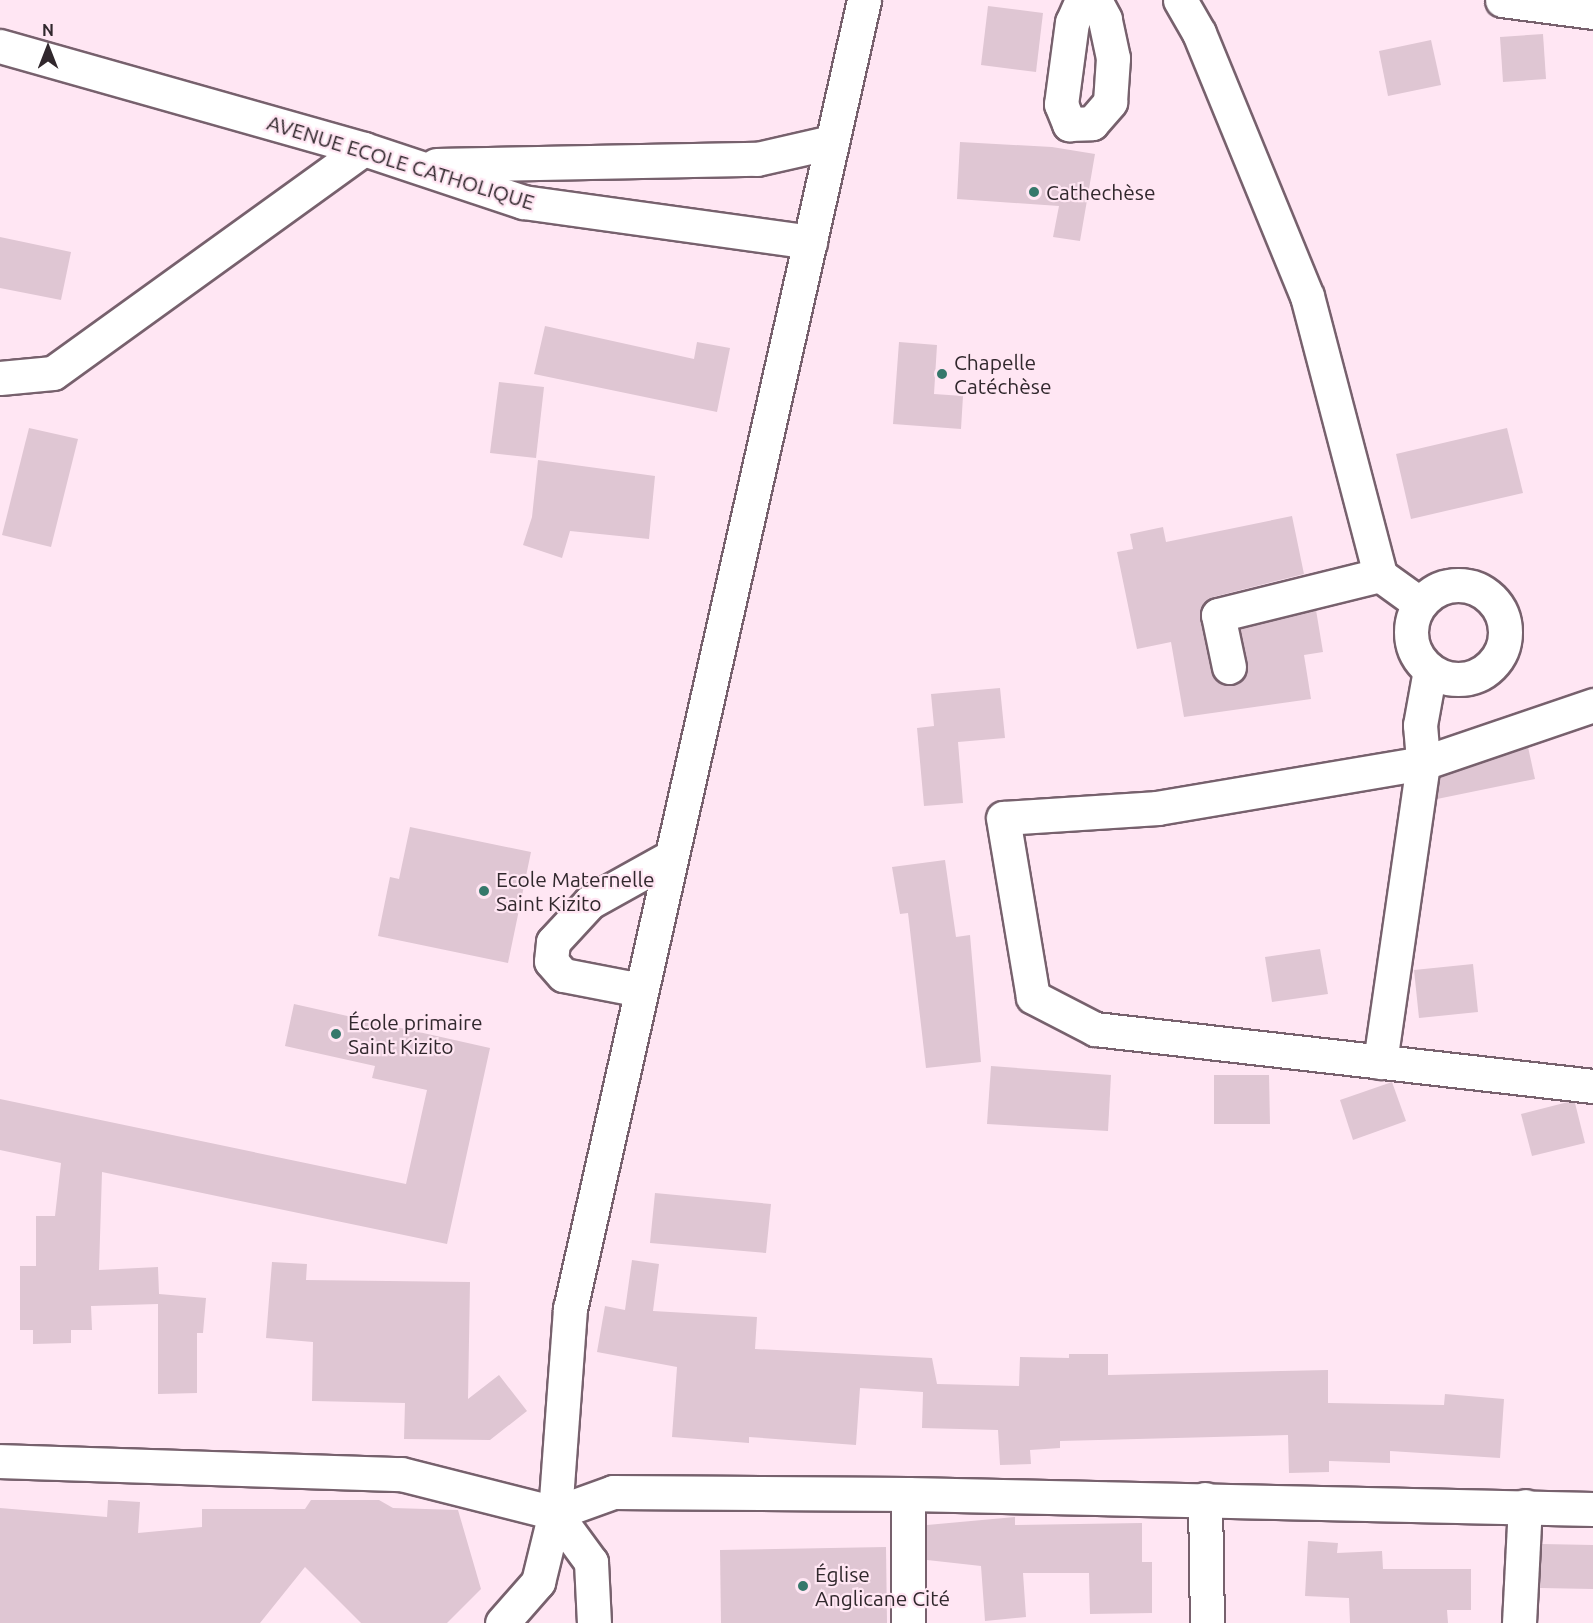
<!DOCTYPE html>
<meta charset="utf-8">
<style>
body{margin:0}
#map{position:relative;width:1593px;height:1623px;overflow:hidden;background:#ffe6f3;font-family:Ubuntu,sans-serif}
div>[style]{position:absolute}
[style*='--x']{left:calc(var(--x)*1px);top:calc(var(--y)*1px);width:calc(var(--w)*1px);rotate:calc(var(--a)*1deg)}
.building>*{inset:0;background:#dfc6d3}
.roads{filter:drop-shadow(2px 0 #77616d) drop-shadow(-2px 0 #77616d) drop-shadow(0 2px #77616d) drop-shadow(0 -2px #77616d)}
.minor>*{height:33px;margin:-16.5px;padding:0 16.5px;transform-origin:16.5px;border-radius:16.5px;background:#fff}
.minor>.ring{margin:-16.5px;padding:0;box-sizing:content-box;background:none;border:33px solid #fff;border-radius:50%}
.dots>*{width:16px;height:16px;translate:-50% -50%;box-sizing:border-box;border:3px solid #ffe6f3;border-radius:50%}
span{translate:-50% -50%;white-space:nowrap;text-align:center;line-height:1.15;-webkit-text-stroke:4.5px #ffe6f3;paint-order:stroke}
.street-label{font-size:21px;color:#31282d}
.poi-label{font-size:21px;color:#31282d}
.left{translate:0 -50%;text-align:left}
.north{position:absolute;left:18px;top:18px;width:60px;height:60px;-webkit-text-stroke:4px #ffe6f3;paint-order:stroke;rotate:0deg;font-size:16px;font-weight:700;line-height:24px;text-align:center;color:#31282d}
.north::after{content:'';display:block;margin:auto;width:21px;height:27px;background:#31282d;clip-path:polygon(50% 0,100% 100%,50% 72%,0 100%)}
</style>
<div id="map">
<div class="building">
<i style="clip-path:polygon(988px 6px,1043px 13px,1036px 72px,981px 65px)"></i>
<i style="clip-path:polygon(1543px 34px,1546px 79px,1503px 82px,1500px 37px)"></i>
<i style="clip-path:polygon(1431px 40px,1441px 85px,1388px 96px,1379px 51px)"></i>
<i style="clip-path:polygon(960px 142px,1052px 147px,1095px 154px,1080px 241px,1053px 237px,1059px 206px,957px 199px)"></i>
<i style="clip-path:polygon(0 237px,71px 252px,61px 300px,0 288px)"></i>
<i style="clip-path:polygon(545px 326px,694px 359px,697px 342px,730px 348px,717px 412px,534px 374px)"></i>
<i style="clip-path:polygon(899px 342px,937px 345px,934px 394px,963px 396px,961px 429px,893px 424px)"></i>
<i style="clip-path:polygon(499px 382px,544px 387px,536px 458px,490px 453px)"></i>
<i style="clip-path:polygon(29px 428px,78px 439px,51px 547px,2px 535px)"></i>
<i style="clip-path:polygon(1507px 428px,1523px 493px,1411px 519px,1396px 454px)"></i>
<i style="clip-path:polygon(538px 460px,655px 476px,649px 539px,570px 531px,562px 558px,523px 545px,532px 517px)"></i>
<i style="clip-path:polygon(1292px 516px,1304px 574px,1213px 597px,1200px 609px,1200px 619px,1211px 671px,1215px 680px,1232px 685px,1247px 672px,1240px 629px,1316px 610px,1323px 652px,1304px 655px,1311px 699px,1184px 717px,1171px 642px,1137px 649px,1117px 552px,1133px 549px,1130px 534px,1163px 527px,1166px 542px)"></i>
<i style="clip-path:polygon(1000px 688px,1005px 738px,958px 742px,963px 803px,924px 806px,917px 728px,934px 726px,931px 694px)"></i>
<i style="clip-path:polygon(1528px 747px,1535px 779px,1437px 799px,1440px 777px)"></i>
<i style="clip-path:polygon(410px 827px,531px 852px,508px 963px,378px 936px,390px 877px,399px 879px)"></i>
<i style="clip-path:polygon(945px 860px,956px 937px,970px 935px,981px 1062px,926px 1068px,908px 913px,900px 914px,892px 867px)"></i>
<i style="clip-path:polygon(1320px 949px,1328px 994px,1272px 1002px,1265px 957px)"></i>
<i style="clip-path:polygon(1473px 964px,1478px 1012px,1419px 1018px,1414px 970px)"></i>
<i style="clip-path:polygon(294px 1004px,490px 1048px,447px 1244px,102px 1172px,99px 1270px,158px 1267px,159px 1294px,206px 1298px,203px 1333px,197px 1333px,197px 1393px,158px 1394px,158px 1304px,91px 1306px,92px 1330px,71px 1330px,71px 1343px,33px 1344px,33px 1330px,20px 1330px,20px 1266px,36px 1266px,36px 1216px,55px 1216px,61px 1163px,0 1150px,0 1099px,406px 1184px,427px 1090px,372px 1078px,375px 1066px,285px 1046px)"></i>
<i style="clip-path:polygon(991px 1066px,1111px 1075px,1108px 1131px,987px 1124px)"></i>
<i style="clip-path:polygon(1214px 1075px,1269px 1075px,1270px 1124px,1214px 1124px)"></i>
<i style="clip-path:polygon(1392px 1082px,1406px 1121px,1353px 1140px,1340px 1100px)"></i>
<i style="clip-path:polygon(1568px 1102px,1575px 1103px,1585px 1143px,1532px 1156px,1521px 1114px)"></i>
<i style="clip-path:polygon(655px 1193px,771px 1204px,766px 1253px,650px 1243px)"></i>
<i style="clip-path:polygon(632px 1260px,659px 1264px,653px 1311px,757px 1317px,755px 1349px,932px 1358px,937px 1384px,1019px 1386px,1020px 1357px,1069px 1358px,1069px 1354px,1108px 1354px,1108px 1375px,1328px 1370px,1328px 1403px,1444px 1405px,1445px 1394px,1504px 1399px,1500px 1458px,1390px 1451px,1390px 1463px,1329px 1461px,1329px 1472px,1289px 1473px,1288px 1435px,1060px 1441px,1060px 1448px,1030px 1450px,1031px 1464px,1000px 1465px,998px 1430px,922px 1428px,923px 1392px,860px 1388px,856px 1445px,749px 1437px,749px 1443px,672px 1437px,677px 1367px,597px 1352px,605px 1306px,625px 1310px)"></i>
<i style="clip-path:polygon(272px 1262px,307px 1264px,306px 1280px,470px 1282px,468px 1399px,499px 1375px,527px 1411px,490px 1440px,404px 1439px,405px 1403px,312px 1401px,313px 1342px,266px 1338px)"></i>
<i style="clip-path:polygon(108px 1500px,140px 1502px,138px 1533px,202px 1527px,202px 1509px,305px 1509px,311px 1500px,379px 1500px,393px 1508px,458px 1510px,481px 1589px,447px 1623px,361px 1623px,305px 1567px,260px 1623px,0 1623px,0 1508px,107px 1517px)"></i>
<i style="clip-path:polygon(1015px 1517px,1015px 1525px,1142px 1523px,1142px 1562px,1152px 1562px,1152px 1613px,1090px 1614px,1089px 1573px,1023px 1573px,1026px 1617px,985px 1621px,981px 1566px,927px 1560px,927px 1525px)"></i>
<i style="clip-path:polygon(1308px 1541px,1338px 1543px,1337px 1553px,1382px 1551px,1383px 1569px,1471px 1569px,1471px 1610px,1447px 1610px,1448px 1623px,1350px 1623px,1349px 1598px,1305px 1596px)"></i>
<i style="clip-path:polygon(1542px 1544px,1593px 1545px,1593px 1589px,1540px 1588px)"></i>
<i style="clip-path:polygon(886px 1547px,887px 1623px,721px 1623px,720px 1550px)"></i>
</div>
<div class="roads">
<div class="minor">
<i style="--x:1082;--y:0;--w:24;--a:114"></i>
<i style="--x:1072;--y:22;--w:83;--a:97.6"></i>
<i style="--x:1061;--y:104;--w:22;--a:68"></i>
<i style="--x:1069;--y:124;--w:23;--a:-2"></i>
<i style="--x:1092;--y:123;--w:28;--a:-49"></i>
<i style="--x:1110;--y:102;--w:44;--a:-86.1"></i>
<i style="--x:1113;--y:58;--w:40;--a:-102"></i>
<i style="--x:1105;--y:19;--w:21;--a:-118"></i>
<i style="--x:1180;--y:0;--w:38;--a:60"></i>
<i style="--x:1199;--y:33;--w:284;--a:67.7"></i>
<i style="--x:1307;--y:296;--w:288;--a:75.3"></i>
<i style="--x:1380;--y:575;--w:49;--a:35.9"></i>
<i style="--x:1502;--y:0;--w:92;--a:7.5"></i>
<i style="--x:0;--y:46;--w:378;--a:15.8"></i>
<i style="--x:364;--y:149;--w:168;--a:18.4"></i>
<i style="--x:523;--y:202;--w:290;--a:7.9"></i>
<i style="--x:436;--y:165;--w:321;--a:-1.1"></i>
<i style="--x:757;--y:159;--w:77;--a:-12.8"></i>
<i style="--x:0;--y:378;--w:53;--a:-5.4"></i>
<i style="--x:53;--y:373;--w:383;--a:-35.8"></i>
<i class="ring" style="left:1411px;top:585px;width:61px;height:61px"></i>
<i style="--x:1229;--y:667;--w:53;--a:-101.9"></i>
<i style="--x:1218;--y:615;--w:167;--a:-13.9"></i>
<i style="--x:1430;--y:670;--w:56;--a:100.3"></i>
<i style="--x:1420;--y:725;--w:38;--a:85"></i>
<i style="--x:1423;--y:763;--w:269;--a:170.4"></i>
<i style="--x:1158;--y:808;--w:155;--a:176.3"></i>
<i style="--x:1003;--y:818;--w:181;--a:80.5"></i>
<i style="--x:1033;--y:997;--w:70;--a:27.3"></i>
<i style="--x:1095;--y:1029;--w:501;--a:6.53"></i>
<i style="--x:641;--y:990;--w:79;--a:-169.1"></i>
<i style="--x:563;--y:975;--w:18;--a:-131"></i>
<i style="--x:551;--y:961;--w:19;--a:-84"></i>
<i style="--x:553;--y:942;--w:54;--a:-47.2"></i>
<i style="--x:590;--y:902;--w:93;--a:-29.1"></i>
<i style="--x:1380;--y:1062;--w:302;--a:-81.8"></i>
<i style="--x:1423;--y:763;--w:180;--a:-18.8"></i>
<i style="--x:0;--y:1461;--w:401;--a:1.9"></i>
<i style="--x:401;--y:1474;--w:159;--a:14.2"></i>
<i style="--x:555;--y:1513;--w:62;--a:-19.9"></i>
<i style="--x:613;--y:1492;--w:295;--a:0.4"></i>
<i style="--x:908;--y:1494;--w:685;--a:1.25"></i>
<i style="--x:1205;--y:1499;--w:124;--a:89.1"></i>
<i style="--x:555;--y:1513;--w:61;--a:53.7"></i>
<i style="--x:591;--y:1562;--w:61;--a:87.2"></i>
<i style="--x:502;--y:1623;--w:55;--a:-48.7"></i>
<i style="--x:538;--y:1582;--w:71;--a:-76.2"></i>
<i style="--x:555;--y:1513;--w:205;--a:-85.8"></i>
<i style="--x:570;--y:1309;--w:1342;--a:-77.34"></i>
<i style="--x:908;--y:1623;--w:129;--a:-90"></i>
<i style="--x:1519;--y:1623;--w:117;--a:-87.1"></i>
</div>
</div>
<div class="dots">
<i style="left:1034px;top:192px;background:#35786b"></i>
<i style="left:942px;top:374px;background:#35786b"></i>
<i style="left:484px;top:891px;background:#35786b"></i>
<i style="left:336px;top:1034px;background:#35786b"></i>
<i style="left:803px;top:1586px;background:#35786b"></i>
</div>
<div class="street-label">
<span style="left:401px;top:162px;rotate:17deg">AVENUE ECOLE CATHOLIQUE</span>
</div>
<div class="poi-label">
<span class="left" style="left:1046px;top:192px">Cathechèse</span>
<span class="left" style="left:954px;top:374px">Chapelle<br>Catéchèse</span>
<span class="left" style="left:496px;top:891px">Ecole Maternelle<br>Saint Kizito</span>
<span class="left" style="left:348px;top:1034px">École primaire<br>Saint Kizito</span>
<span class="left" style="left:815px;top:1586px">Église<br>Anglicane Cité</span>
</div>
<div class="north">N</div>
</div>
